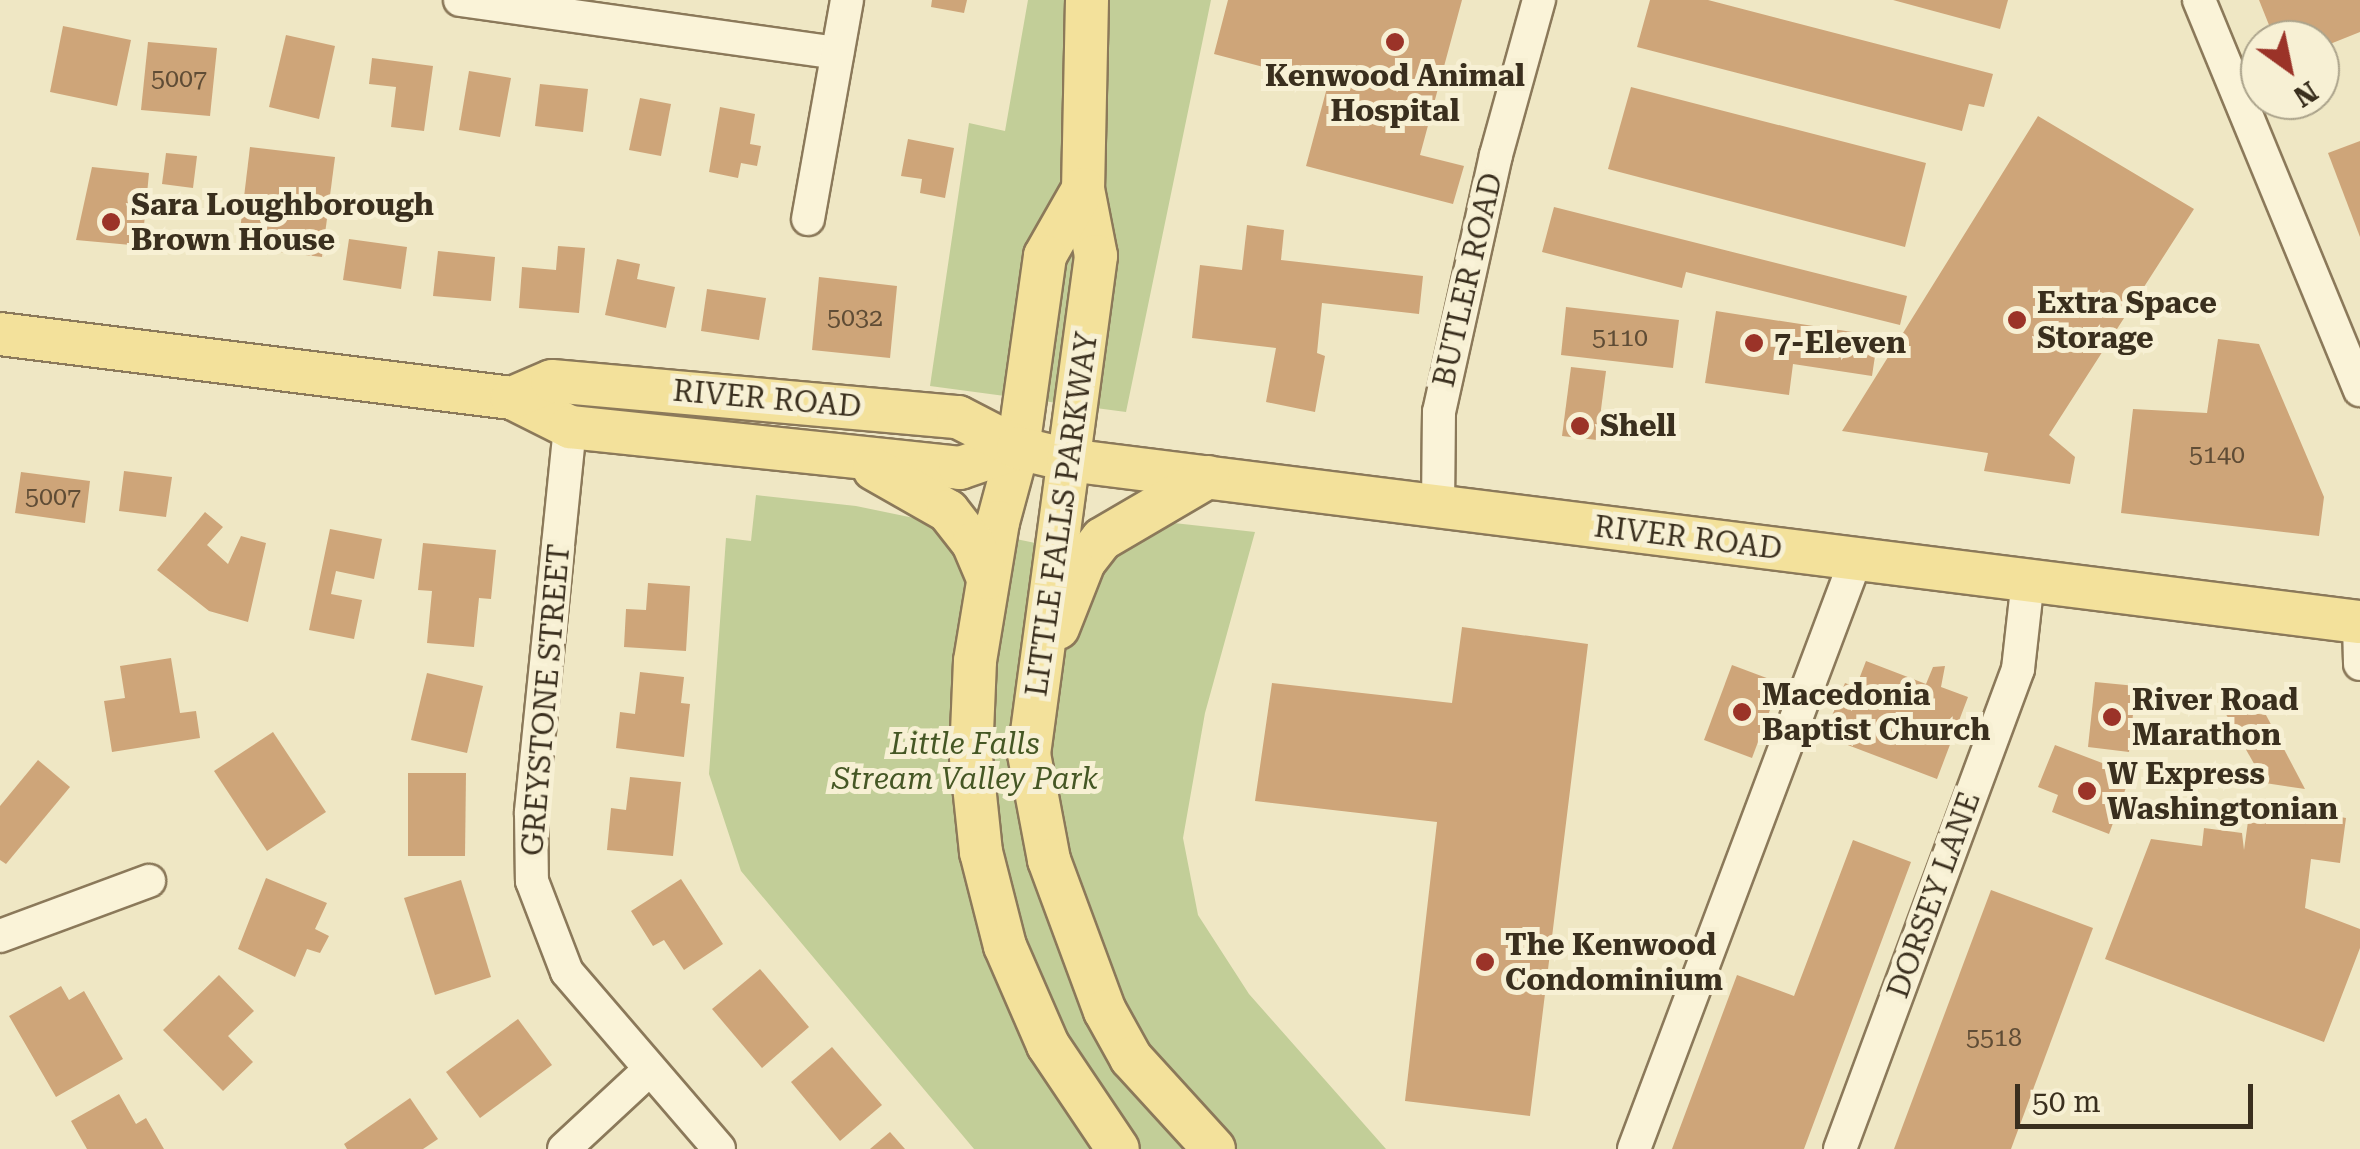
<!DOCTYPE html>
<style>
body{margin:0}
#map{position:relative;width:2360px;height:1149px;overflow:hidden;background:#efe7c4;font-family:"Roboto Serif",serif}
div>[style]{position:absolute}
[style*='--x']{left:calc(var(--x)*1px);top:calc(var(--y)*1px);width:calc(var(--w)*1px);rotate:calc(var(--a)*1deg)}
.green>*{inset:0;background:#c2ce98}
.building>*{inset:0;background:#cea579}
.roads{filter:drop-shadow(2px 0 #8b795a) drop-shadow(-2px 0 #8b795a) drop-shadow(0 2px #8b795a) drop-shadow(0 -2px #8b795a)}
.minor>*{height:32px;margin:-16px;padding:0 16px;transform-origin:16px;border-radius:16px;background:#faf3d8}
.major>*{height:42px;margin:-21px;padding:0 21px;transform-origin:21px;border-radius:21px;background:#f3e19b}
.dots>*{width:28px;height:28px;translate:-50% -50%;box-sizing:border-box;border:5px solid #f7f0d4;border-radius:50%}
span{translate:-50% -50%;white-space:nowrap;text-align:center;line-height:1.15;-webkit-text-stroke:10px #f7f0d4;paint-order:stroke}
.number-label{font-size:25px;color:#5f4c35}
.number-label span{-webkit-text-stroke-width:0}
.poi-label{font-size:30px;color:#3a2f1e;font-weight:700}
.left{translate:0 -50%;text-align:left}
.street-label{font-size:30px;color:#3a2f1e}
.park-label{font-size:30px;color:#455724;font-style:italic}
.north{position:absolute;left:2240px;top:20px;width:100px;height:100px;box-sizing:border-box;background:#f7f0d4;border:2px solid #aba38b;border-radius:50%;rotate:147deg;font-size:28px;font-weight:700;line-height:40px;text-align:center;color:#3a2f1e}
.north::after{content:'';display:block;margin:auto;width:35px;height:45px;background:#9b3328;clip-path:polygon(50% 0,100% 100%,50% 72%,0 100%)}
.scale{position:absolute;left:2015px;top:1084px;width:238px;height:45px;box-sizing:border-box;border:5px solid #3a2f1e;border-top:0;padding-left:12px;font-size:30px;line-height:35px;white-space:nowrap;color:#3a2f1e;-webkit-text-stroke:8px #f7f0d4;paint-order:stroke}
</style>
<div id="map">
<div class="green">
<i style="clip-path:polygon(1028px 0,1211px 0,1126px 412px,930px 386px,969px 123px,1005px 131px)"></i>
<i style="clip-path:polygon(756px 495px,856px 506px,1093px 555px,1165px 522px,1255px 532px,1205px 713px,1183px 838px,1198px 915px,1249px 994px,1386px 1149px,974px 1149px,741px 871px,709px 774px,726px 538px,751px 541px)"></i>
</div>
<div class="building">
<i style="clip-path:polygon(932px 0,967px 0,964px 13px,931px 7px)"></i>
<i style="clip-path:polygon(1228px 0,1462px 0,1420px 155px,1464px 166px,1453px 204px,1306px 166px,1328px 84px,1214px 54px)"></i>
<i style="clip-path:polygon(1650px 0,1708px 0,1993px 74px,1984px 107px,1969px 104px,1962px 131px,1637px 47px)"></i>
<i style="clip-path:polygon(1893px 0,2008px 0,2000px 29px)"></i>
<i style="clip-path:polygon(2259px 0,2360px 0,2360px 32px,2320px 48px,2320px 40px,2275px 40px)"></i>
<i style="clip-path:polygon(63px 26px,131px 40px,117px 106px,50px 92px)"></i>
<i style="clip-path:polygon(286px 35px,335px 46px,319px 119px,269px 107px)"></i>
<i style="clip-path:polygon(148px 42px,217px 48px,210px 116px,141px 110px)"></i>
<i style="clip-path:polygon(372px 58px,433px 66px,424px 131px,391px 127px,396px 87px,369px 84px)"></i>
<i style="clip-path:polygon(469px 71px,511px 78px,500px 137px,459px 130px)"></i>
<i style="clip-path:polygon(540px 84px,588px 89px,583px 132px,535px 126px)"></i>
<i style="clip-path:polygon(1631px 87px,1926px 163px,1905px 247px,1608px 169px)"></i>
<i style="clip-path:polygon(640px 98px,671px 104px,661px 156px,629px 150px)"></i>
<i style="clip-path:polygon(720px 107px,755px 114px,750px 144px,761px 146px,757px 166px,741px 163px,738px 178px,709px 172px)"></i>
<i style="clip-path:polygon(2038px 116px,2194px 209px,2049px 435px,2075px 457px,2070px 484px,1984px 471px,1988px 453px,1842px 431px)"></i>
<i style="clip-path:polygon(908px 139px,954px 148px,945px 198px,920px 193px,922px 179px,901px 176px)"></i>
<i style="clip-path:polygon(2360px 141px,2360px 237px,2328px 153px)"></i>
<i style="clip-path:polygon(250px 147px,335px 157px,322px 257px,238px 247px)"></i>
<i style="clip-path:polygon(166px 153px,197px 156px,193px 188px,162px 184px)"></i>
<i style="clip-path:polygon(92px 167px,149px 173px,142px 246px,76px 240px)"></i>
<i style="clip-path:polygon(1554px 207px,1907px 296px,1900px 325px,1686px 272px,1682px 288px,1542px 252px)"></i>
<i style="clip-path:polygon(1247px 225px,1284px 230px,1281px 260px,1423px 276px,1419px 314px,1322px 303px,1317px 353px,1325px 356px,1315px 412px,1266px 402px,1276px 348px,1192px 338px,1200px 265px,1242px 270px)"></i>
<i style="clip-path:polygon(349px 239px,407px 247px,401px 289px,343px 280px)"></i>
<i style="clip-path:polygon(558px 246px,585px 248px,579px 313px,519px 308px,522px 267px,556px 270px)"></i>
<i style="clip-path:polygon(438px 251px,495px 257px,491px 301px,433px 296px)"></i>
<i style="clip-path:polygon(617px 259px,640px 264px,637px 279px,675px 287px,666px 328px,605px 315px)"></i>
<i style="clip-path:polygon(819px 277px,897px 286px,890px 358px,812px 350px)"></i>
<i style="clip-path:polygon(707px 289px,766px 298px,759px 340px,701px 331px)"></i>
<i style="clip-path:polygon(1566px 307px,1679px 320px,1673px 368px,1561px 355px)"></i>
<i style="clip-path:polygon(1716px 311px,1878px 336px,1872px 376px,1793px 364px,1789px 395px,1705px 383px)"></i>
<i style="clip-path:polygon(2218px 339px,2259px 344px,2324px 497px,2319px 536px,2121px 513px,2133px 409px,2207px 413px)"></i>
<i style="clip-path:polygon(1571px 367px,1606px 371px,1597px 440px,1562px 436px)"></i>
<i style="clip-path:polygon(124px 471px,172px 477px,166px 517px,119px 511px)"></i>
<i style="clip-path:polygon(21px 472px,90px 481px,85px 523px,15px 513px)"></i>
<i style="clip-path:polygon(205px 512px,223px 527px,207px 545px,228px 564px,241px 536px,266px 543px,248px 622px,209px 611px,157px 570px)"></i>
<i style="clip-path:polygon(330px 529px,382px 539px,374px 579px,336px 571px,331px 594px,362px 600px,354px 639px,309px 630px)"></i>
<i style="clip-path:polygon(423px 543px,496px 550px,491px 599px,479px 598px,474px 647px,427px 643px,432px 591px,418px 590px)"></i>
<i style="clip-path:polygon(648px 583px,690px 586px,686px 651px,624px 647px,626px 609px,646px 610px)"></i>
<i style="clip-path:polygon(1462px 627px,1588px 644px,1530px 1116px,1405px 1101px,1437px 822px,1255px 801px,1272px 683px,1452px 703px)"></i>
<i style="clip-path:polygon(171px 658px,180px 713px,196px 711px,200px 738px,112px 752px,104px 701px,125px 698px,120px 666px)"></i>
<i style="clip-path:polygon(1866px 661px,1926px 684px,1933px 667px,1945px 666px,1941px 687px,1968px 697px,1937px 779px,1824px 736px,1845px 683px,1856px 687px)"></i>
<i style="clip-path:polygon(1732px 665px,1780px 683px,1752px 758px,1704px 740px)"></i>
<i style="clip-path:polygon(640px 672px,684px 677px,681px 703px,690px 704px,684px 757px,616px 748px,620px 712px,635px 714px)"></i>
<i style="clip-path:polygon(427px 673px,483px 686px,467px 753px,411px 740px)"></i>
<i style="clip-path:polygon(2095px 682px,2136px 686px,2129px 752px,2088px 747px)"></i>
<i style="clip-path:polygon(2223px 709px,2266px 715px,2305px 789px,2265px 783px)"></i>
<i style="clip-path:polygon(273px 732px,326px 812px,267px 851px,214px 771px)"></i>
<i style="clip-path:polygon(2055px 745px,2131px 774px,2109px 834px,2052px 812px,2058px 795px,2038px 787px)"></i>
<i style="clip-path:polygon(38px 760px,70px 787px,6px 864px,0 860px,0 806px)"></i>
<i style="clip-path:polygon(408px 773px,466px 773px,465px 856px,408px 856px)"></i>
<i style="clip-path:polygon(630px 777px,681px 782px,673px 856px,607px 850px,611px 808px,626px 810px)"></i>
<i style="clip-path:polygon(2251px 800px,2346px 818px,2340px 863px,2311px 859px,2305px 908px,2360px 929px,2360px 948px,2324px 1042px,2105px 959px,2151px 839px,2202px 846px,2204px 828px,2242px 833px,2244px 850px)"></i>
<i style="clip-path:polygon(1853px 840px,1911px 862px,1804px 1149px,1672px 1149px,1737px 975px,1794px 996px)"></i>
<i style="clip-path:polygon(266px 878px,327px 903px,315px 929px,329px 936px,320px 953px,307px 949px,295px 977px,238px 949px)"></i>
<i style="clip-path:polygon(681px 879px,723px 944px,684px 970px,664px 940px,653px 946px,631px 911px)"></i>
<i style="clip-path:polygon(461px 880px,491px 977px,435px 995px,404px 898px)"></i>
<i style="clip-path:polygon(1991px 890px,2093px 928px,2011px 1149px,1894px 1149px)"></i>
<i style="clip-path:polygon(760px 969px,809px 1027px,762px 1068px,712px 1009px)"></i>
<i style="clip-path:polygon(219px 975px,254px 1011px,228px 1036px,253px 1062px,223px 1091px,163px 1030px)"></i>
<i style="clip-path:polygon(61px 986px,69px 1000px,84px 991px,123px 1059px,56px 1097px,9px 1016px)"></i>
<i style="clip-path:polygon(518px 1019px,552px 1065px,480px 1118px,446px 1072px)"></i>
<i style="clip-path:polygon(832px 1047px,882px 1105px,840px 1141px,791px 1082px)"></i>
<i style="clip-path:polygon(119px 1094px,136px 1124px,146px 1118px,164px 1149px,87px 1149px,71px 1121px)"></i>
<i style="clip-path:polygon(410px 1098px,438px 1139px,423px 1149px,347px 1149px,344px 1144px)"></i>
<i style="clip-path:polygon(890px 1132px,905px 1149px,870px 1149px)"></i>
</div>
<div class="roads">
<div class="minor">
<i style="--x:460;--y:0;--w:381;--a:8"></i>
<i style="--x:2199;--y:0;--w:422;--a:67.6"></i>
<i style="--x:808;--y:219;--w:222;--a:-79.9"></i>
<i style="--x:570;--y:427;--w:388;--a:95.8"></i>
<i style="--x:531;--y:813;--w:68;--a:89.2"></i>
<i style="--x:532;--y:881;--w:97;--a:69"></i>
<i style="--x:567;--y:972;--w:233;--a:49.3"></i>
<i style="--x:1438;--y:507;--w:95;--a:-89.4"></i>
<i style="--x:1439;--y:412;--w:263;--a:-77.5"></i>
<i style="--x:1496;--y:155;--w:161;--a:-74.5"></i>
<i style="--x:2359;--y:622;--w:42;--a:88.6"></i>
<i style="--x:0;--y:936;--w:159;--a:-20.3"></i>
<i style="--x:564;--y:1149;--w:115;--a:-42.9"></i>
<i style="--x:1634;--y:1149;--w:630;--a:-69.38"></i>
<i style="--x:1840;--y:1149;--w:512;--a:-69.65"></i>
<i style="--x:2018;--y:669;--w:90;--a:-83.6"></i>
</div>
<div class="major">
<i style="--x:1087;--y:0;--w:189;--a:91.2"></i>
<i style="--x:1083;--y:189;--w:68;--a:79"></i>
<i style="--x:1096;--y:256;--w:502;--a:97.66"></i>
<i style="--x:1029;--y:754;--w:108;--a:79.3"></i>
<i style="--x:1049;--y:860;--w:161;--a:69.7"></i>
<i style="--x:1105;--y:1011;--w:54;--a:61"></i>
<i style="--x:1131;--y:1058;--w:123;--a:47.6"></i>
<i style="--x:1083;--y:189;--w:77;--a:119.6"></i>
<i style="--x:1045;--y:256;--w:194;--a:98"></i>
<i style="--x:1018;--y:448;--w:77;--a:105.1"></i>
<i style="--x:998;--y:522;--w:141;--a:99.4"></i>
<i style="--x:975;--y:661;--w:96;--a:92.4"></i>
<i style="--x:971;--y:757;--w:96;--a:84"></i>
<i style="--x:981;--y:852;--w:97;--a:75.7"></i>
<i style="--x:1005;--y:946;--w:108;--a:66.5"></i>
<i style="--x:1048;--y:1045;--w:125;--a:56.1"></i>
<i style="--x:0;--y:334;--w:516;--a:7.13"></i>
<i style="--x:512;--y:398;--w:65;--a:26.6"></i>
<i style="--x:570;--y:427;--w:392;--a:6"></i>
<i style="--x:960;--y:468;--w:61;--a:-19"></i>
<i style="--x:512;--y:398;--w:43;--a:-23"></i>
<i style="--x:552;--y:381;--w:408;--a:5.1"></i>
<i style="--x:958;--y:417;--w:68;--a:27.3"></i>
<i style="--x:1018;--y:448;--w:51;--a:13.5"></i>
<i style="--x:1068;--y:460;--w:1302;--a:7.15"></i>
<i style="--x:874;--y:469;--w:85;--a:29.6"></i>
<i style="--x:948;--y:511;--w:41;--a:52"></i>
<i style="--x:973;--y:543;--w:38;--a:67"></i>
<i style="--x:1058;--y:628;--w:71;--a:-68.5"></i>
<i style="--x:1084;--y:562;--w:29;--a:-52"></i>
<i style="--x:1102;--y:539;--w:123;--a:-30.3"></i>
</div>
</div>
<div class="dots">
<i style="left:1395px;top:42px;background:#9b3328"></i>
<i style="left:111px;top:222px;background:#9b3328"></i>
<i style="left:2017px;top:320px;background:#9b3328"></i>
<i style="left:1754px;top:343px;background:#9b3328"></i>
<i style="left:1580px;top:426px;background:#9b3328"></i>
<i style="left:1742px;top:712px;background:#9b3328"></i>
<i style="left:2112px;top:717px;background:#9b3328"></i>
<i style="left:2087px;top:791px;background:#9b3328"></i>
<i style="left:1485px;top:962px;background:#9b3328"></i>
</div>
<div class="number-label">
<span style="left:179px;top:79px">5007</span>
<span style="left:855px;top:318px">5032</span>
<span style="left:1620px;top:338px">5110</span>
<span style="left:2217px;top:455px">5140</span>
<span style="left:53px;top:497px">5007</span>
<span style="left:1994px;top:1038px">5518</span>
</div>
<div class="poi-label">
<span style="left:1395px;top:93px">Kenwood Animal<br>Hospital</span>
<span class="left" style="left:131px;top:222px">Sara Loughborough<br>Brown House</span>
<span class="left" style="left:2037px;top:320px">Extra Space<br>Storage</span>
<span class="left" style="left:1774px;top:343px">7-Eleven</span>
<span class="left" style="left:1600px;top:426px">Shell</span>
<span class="left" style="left:1762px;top:712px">Macedonia<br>Baptist Church</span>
<span class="left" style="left:2132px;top:717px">River Road<br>Marathon</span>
<span class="left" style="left:2107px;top:791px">W Express<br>Washingtonian</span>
<span class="left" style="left:1505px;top:962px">The Kenwood<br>Condominium</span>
</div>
<div class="street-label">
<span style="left:1468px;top:280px;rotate:-77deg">BUTLER ROAD</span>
<span style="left:767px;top:399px;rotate:5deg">RIVER ROAD</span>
<span style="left:1062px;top:514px;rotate:-82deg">LITTLE FALLS PARKWAY</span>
<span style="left:1688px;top:538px;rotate:7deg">RIVER ROAD</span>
<span style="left:546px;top:700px;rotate:-85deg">GREYSTONE STREET</span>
<span style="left:1934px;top:895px;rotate:-70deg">DORSEY LANE</span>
</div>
<div class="park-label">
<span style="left:965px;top:761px">Little Falls<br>Stream Valley Park</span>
</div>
<div class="north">N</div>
<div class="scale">50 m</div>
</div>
